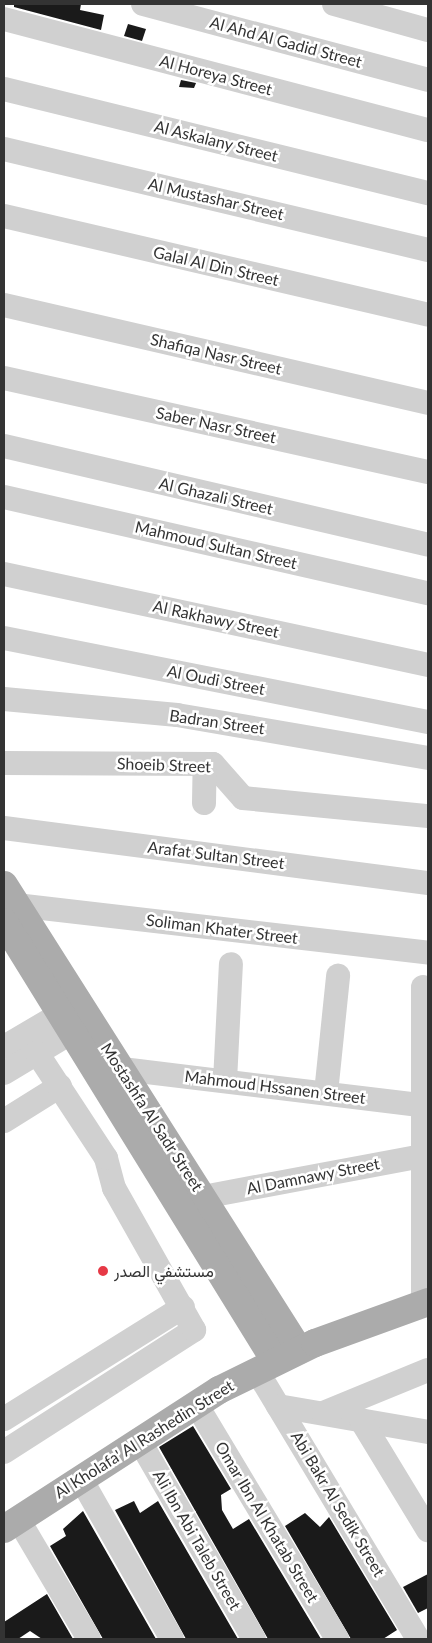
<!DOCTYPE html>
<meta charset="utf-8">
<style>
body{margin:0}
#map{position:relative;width:432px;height:1643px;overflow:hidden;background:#fff;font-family:Lato,Vazirmatn,sans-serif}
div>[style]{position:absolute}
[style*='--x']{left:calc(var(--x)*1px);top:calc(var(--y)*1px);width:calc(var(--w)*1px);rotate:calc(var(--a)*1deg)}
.building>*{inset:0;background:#1a1a1a}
.minor>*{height:24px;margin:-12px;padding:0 12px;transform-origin:12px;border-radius:12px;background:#d0d0d0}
.major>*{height:28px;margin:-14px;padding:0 14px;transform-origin:14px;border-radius:14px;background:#ababab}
.dots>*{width:14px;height:14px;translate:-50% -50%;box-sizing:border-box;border:2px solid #fff;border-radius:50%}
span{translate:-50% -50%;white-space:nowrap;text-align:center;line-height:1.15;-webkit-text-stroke:5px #fff;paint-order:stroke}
.street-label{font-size:16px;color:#333}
.poi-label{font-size:16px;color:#333}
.left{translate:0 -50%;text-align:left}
.frame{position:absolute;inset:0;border:5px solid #333;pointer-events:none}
</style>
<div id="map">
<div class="building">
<i style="clip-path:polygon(14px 4px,81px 4px,80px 10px,104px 15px,101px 30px,14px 7px)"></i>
<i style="clip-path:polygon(128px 24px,146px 29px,142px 41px,124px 36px)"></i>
<i style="clip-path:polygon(181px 80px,196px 83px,194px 88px,179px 87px)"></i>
<i style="clip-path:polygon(193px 1426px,231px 1489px,221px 1495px,222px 1510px,233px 1529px,249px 1519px,321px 1639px,268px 1639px,159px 1447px)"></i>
<i style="clip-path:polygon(134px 1501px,140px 1513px,158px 1501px,238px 1639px,186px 1639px,115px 1510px)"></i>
<i style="clip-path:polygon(83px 1511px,156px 1639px,103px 1639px,50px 1546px,66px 1536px,63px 1529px)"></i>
<i style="clip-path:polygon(305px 1513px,320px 1527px,329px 1517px,397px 1630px,383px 1639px,351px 1639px,285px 1526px)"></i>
<i style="clip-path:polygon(428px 1574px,428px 1608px,418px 1613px,403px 1587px)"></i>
<i style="clip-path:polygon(47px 1594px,73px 1639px,42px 1639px,30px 1631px,18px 1639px,4px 1639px,4px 1622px)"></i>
</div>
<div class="minor">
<i style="--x:143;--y:4;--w:295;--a:14.9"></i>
<i style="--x:334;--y:4;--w:98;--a:15.5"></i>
<i style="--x:4;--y:19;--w:438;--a:14.7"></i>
<i style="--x:4;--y:89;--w:437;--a:13.8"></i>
<i style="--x:4;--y:149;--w:436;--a:13.4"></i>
<i style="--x:4;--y:216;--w:435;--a:13.1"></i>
<i style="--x:4;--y:305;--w:435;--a:13"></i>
<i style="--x:4;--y:378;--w:434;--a:12.5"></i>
<i style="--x:4;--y:446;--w:435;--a:13.1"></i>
<i style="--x:4;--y:497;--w:435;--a:12.8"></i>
<i style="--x:4;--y:574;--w:434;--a:12.1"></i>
<i style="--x:4;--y:638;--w:432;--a:11.2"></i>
<i style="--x:4;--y:699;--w:174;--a:5.3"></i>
<i style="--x:177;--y:715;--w:255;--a:9.7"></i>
<i style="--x:4;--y:763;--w:209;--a:0.3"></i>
<i style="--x:213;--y:764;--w:45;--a:48.6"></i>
<i style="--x:243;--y:798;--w:186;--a:5.6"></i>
<i style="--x:204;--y:803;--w:39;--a:-89"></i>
<i style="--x:4;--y:828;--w:428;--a:7.4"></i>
<i style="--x:16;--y:905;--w:415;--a:6.6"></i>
<i style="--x:4;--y:1047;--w:67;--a:-30.4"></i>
<i style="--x:122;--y:1069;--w:308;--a:6.9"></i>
<i style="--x:4;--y:1073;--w:82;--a:-31"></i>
<i style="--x:225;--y:1081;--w:117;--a:-87.1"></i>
<i style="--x:326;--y:1093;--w:118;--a:-84.1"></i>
<i style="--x:4;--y:1121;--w:66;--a:-32"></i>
<i style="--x:203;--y:1197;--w:223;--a:-10.6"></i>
<i style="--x:423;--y:1304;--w:317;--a:-90"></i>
<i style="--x:257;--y:1371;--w:313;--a:59"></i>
<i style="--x:196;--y:1404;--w:274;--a:59"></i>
<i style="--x:278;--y:1406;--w:152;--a:9.8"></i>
<i style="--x:323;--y:1413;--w:113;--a:-22.3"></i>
<i style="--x:4;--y:1419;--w:211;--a:-32"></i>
<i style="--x:361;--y:1420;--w:129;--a:58.7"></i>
<i style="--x:139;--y:1440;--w:230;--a:60"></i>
<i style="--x:4;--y:1452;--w:226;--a:-32.7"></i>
<i style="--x:194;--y:1330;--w:163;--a:-119.4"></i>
<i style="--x:114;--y:1188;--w:31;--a:-105"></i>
<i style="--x:106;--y:1158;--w:126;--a:-123.3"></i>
<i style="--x:81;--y:1479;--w:184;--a:60.4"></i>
<i style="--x:18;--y:1519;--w:139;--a:59.4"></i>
</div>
<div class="major">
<i style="--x:4;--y:885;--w:551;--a:57.61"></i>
<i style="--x:4;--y:922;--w:516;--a:58.31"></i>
<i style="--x:4;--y:1529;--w:256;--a:-32.9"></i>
<i style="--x:219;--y:1390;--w:107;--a:-26.1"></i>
<i style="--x:315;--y:1343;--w:120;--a:-19.9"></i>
</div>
<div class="dots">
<i style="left:103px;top:1271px;background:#e63946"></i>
</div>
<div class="street-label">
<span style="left:286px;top:42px;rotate:15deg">Al Ahd Al Gadid Street</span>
<span style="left:216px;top:75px;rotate:15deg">Al Horeya Street</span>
<span style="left:216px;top:141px;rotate:14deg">Al Askalany Street</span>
<span style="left:216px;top:199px;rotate:13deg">Al Mustashar Street</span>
<span style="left:216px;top:266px;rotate:13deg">Galal Al Din Street</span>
<span style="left:216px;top:354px;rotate:13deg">Shafiqa Nasr Street</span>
<span style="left:216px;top:425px;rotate:12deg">Saber Nasr Street</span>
<span style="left:216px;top:496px;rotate:13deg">Al Ghazali Street</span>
<span style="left:216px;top:545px;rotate:13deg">Mahmoud Sultan Street</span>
<span style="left:216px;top:619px;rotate:12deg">Al Rakhawy Street</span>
<span style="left:216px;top:680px;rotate:11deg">Al Oudi Street</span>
<span style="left:217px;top:722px;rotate:8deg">Badran Street</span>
<span style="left:164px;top:765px;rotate:2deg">Shoeib Street</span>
<span style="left:216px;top:855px;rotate:7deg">Arafat Sultan Street</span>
<span style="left:222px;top:929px;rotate:7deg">Soliman Khater Street</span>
<span style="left:275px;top:1087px;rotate:7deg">Mahmoud Hssanen Street</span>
<span style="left:152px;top:1117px;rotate:57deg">Mostashfa Al Sadr Street</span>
<span style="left:313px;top:1176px;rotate:-11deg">Al Damnawy Street</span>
<span style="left:144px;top:1439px;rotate:-32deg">Al Kholafa' Al Rashedin Street</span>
<span style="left:338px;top:1504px;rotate:59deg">Abi Bakr Al Sedik Street</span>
<span style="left:267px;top:1522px;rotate:59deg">Omar Ibn Al Khatab Street</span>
<span style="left:197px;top:1540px;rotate:60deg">Ali Ibn Abi Taleb Street</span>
</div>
<div class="poi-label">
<span class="left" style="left:114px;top:1271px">مستشفي الصدر</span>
</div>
<div class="frame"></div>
</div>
